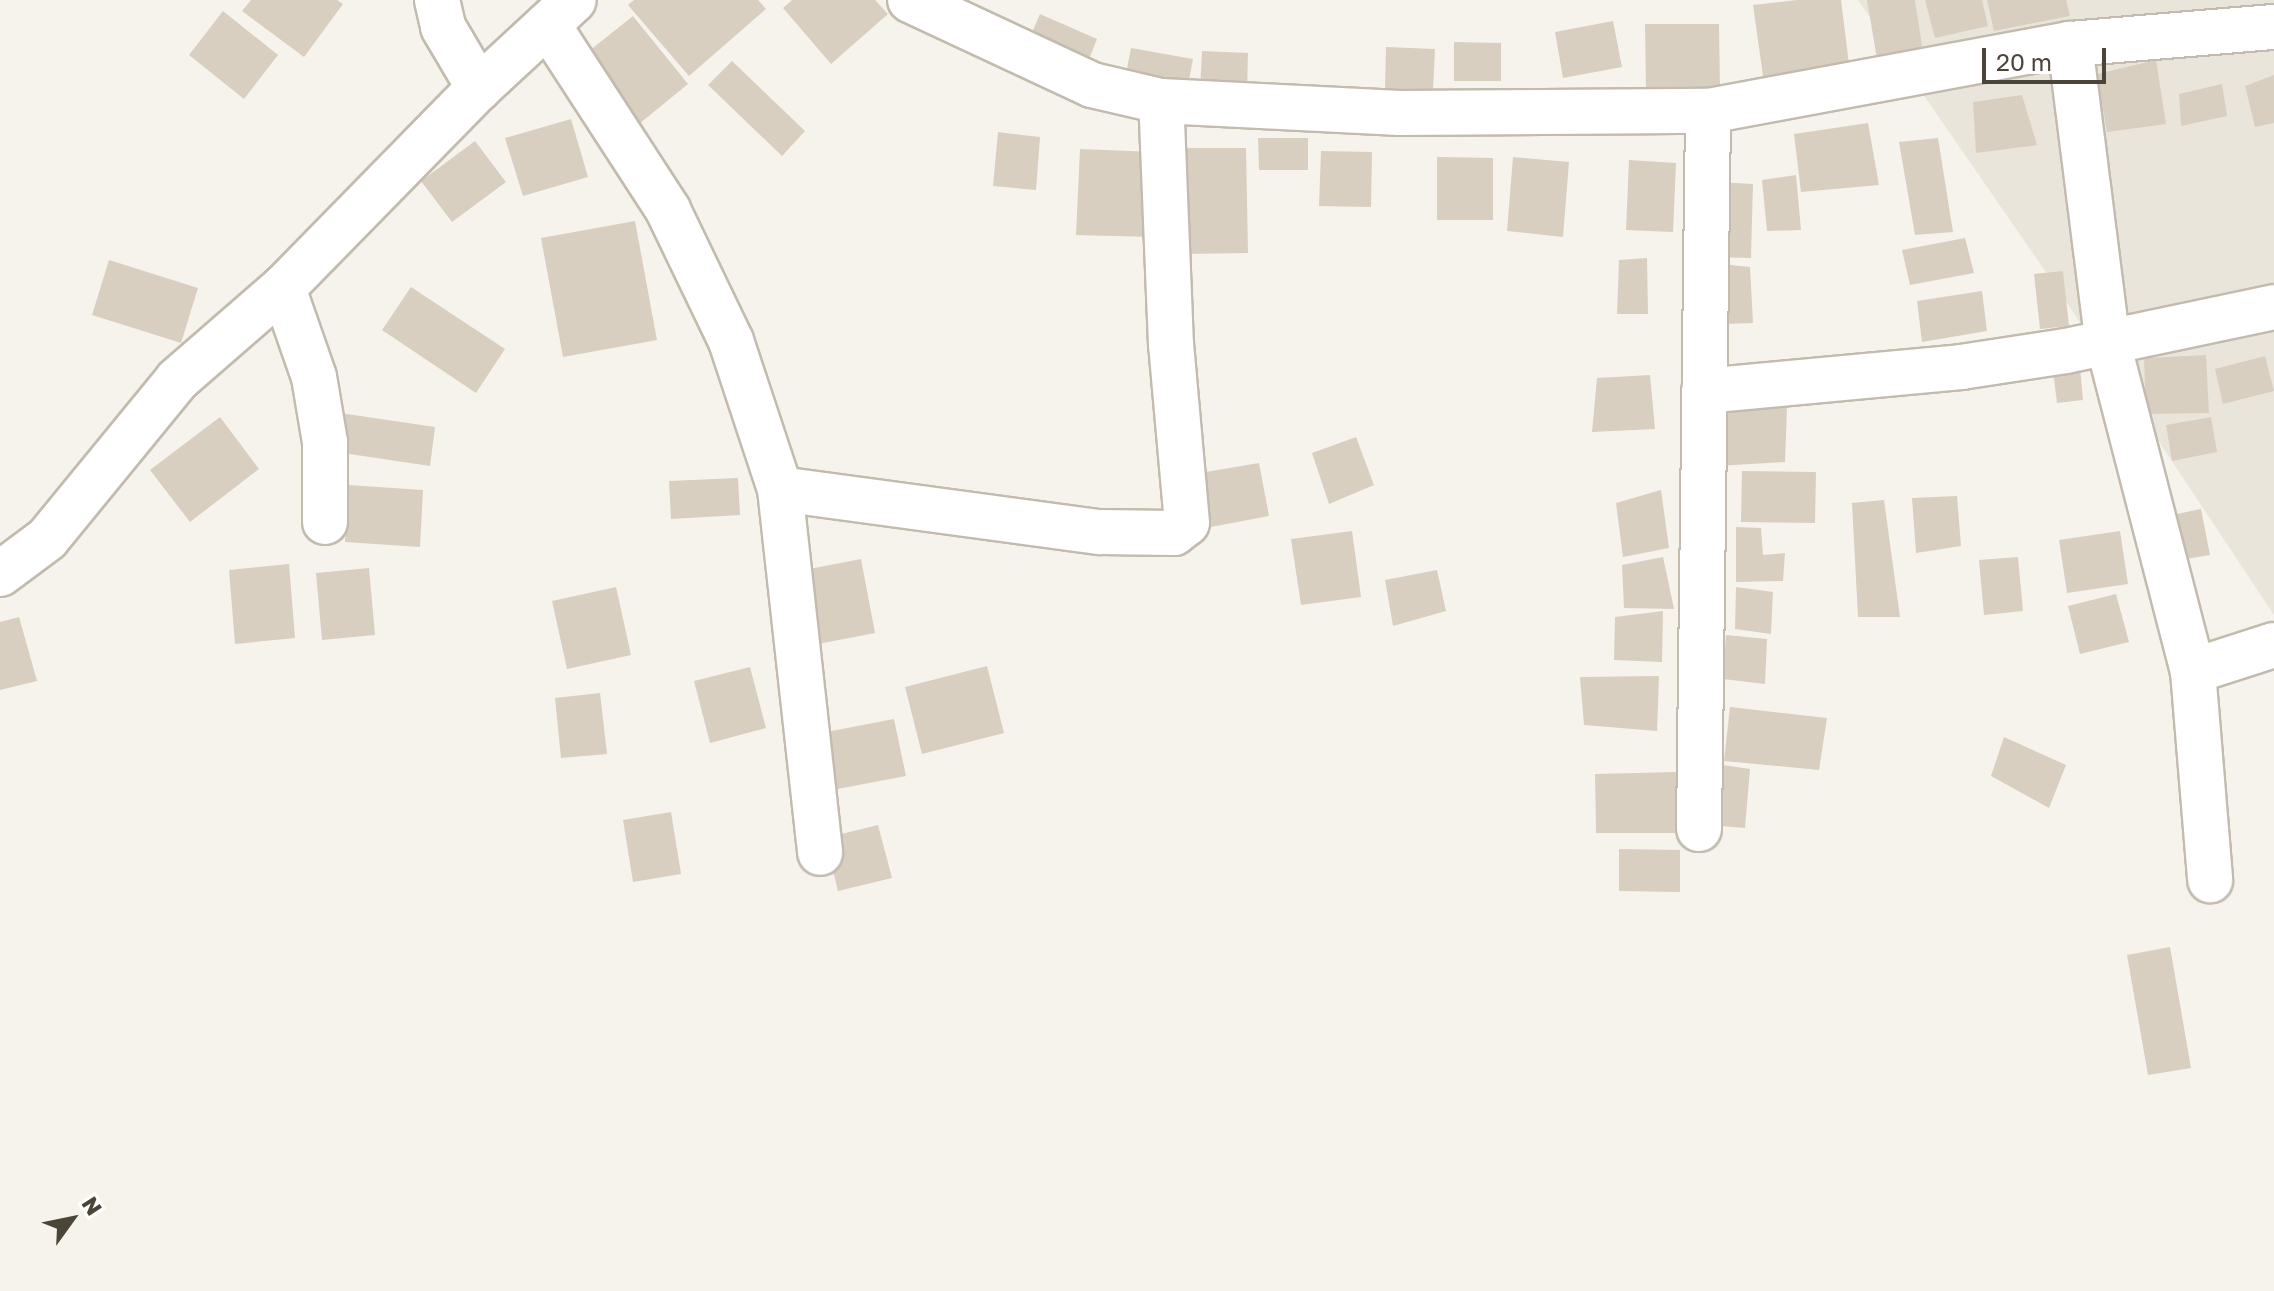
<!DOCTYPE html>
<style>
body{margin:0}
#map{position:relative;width:2274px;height:1291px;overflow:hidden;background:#f6f3ec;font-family:"Golos Text",sans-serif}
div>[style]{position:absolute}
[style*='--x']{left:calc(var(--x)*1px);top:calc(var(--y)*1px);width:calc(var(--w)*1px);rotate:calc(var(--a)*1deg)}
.residential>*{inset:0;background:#eae5da}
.building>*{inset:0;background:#d8cfc1}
.roads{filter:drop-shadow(2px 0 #c2bbae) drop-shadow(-2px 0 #c2bbae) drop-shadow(0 2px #c2bbae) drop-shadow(0 -2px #c2bbae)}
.minor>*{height:44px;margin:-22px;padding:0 22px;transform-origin:22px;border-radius:22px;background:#fff}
span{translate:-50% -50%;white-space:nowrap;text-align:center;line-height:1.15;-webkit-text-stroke:7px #fff;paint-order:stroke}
.north{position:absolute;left:32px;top:1179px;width:80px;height:80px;-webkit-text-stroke:6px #fff;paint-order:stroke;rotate:57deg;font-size:22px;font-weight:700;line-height:32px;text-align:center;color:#4b4439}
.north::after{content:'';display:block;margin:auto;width:28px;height:36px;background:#4b4439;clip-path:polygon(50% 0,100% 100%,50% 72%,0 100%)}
.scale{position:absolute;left:1982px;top:48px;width:124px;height:36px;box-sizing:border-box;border:4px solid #4b4439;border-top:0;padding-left:10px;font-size:24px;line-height:28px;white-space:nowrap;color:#4b4439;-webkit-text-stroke:6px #fff;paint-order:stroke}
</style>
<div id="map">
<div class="residential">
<i style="clip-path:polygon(1858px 0,2274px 0,2274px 615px,2061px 294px)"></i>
</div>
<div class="building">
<i style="clip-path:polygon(251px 0,337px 0,343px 4px,304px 57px,242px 11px)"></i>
<i style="clip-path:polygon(634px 0,758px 0,766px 9px,689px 76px,628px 5px)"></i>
<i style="clip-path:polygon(792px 0,875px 0,888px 14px,831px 64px,783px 8px)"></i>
<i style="clip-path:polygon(1797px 0,1841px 0,1850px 72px,1764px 83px,1753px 5px)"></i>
<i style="clip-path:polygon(1867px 0,1915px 0,1924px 59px,1879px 71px)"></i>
<i style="clip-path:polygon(1925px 0,1982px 0,1988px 26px,1935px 38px)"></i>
<i style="clip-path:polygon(1987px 0,2066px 0,2070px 16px,1994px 31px)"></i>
<i style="clip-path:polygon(223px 11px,278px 55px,244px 99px,189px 55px)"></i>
<i style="clip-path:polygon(1040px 14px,1097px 39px,1085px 69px,1027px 44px)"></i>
<i style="clip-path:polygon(633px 16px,688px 84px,639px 124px,584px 55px)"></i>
<i style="clip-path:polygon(1613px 21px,1622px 67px,1563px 78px,1555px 32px)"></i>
<i style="clip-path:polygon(1645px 24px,1719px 24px,1720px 89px,1646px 90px)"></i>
<i style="clip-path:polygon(1454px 42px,1501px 43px,1501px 81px,1454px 81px)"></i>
<i style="clip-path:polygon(1386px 47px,1435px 49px,1433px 91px,1385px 90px)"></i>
<i style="clip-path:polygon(1131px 48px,1193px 59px,1186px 96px,1124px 84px)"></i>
<i style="clip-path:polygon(1202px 51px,1248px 53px,1247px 94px,1200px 92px)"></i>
<i style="clip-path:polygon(2156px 60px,2166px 124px,2107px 132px,2097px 74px)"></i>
<i style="clip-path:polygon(732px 61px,805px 131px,782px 156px,708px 85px)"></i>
<i style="clip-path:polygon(2274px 75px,2274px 123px,2255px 127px,2245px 86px)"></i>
<i style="clip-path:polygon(2222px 84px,2227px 116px,2181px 126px,2179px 94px)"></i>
<i style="clip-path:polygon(2022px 95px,2037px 145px,1976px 153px,1973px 102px)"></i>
<i style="clip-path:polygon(571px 119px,588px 177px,523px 196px,505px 138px)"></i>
<i style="clip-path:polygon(1868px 123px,1879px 185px,1801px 192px,1794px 134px)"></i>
<i style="clip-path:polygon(998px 132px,1040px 137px,1036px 190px,993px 186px)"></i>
<i style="clip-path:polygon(1258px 138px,1308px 138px,1308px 170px,1259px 170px)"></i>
<i style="clip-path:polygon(1938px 138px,1953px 232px,1915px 235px,1899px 142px)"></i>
<i style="clip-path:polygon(475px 141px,506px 182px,452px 222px,421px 181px)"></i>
<i style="clip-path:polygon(1184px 148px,1246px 148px,1248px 253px,1185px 254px)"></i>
<i style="clip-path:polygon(1080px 149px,1155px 152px,1152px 237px,1076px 235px)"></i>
<i style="clip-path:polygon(1321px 151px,1372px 152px,1371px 207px,1319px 206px)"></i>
<i style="clip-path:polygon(1437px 157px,1493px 158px,1493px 220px,1437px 220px)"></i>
<i style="clip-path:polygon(1513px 157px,1569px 162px,1563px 237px,1507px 231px)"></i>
<i style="clip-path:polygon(1629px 160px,1676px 163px,1673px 232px,1626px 230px)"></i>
<i style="clip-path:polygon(1796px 175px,1801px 230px,1767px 231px,1762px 180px)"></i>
<i style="clip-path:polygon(1716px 182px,1753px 184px,1751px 258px,1713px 257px)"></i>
<i style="clip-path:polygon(635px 221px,657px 340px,563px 357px,541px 238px)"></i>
<i style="clip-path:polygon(1965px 238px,1974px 273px,1910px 285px,1902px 250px)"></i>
<i style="clip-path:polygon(1647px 258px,1648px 314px,1617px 314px,1619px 260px)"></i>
<i style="clip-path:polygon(109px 260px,198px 288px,181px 343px,92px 315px)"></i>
<i style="clip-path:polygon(1721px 264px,1750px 267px,1753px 323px,1722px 324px)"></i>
<i style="clip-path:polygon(2063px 271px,2069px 326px,2040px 329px,2034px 274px)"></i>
<i style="clip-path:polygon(411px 287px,505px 349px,476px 393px,382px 330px)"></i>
<i style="clip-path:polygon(1982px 291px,1987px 331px,1922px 342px,1917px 301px)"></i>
<i style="clip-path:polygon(2206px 355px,2209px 413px,2146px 414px,2144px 358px)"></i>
<i style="clip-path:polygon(2265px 356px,2274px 391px,2223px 404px,2215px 369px)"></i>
<i style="clip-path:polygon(2080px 368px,2083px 400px,2057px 403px,2053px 371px)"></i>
<i style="clip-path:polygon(1650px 375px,1655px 429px,1592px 432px,1597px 378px)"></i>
<i style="clip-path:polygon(1719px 406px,1787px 407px,1785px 462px,1717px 466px)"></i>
<i style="clip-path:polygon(340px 413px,435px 427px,430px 466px,336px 452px)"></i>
<i style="clip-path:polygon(220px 417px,259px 469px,190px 522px,150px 470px)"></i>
<i style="clip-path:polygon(2211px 417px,2217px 452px,2172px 461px,2166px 425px)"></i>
<i style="clip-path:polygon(1356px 437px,1374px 485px,1329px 504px,1312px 453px)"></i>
<i style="clip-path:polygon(1259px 463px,1269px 516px,1195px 530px,1188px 475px)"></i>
<i style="clip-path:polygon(1742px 471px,1816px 472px,1815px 523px,1741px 522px)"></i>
<i style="clip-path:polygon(738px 478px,740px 515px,671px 519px,669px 481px)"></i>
<i style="clip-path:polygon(348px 485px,423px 490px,420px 547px,345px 542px)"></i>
<i style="clip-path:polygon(1661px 490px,1669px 548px,1623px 557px,1616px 503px)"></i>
<i style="clip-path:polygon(1957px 496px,1961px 546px,1916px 553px,1912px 498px)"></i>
<i style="clip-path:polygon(1884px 500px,1900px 617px,1858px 617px,1852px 503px)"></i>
<i style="clip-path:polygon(2201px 509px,2210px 555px,2174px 561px,2167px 516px)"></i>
<i style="clip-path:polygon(1736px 527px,1761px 528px,1763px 555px,1785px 553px,1783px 581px,1736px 582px)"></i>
<i style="clip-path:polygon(1352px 531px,1361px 597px,1301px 605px,1291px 539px)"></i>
<i style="clip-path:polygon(2120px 531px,2128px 584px,2067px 593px,2059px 540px)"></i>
<i style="clip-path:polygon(1663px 557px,1674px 609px,1624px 608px,1622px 565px)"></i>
<i style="clip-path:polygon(2018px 557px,2023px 611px,1984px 615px,1979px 560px)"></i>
<i style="clip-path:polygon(861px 559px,875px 633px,818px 644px,804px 570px)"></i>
<i style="clip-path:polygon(289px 564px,295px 638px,235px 644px,229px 570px)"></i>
<i style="clip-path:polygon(369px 568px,375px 635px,322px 640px,316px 573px)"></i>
<i style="clip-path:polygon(1437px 570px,1446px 611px,1393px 626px,1385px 580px)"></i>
<i style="clip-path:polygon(616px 587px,631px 655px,567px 669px,552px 601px)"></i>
<i style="clip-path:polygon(1736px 587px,1773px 592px,1771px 634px,1735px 629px)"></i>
<i style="clip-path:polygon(2116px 594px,2129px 642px,2080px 654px,2068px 606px)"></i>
<i style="clip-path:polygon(1663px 611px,1662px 662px,1614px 660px,1615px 617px)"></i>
<i style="clip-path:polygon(19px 617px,37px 681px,0 690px,0 622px)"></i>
<i style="clip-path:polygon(1726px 635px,1767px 639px,1765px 684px,1723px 679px)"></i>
<i style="clip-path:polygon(987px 666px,1004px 733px,922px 754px,905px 687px)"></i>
<i style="clip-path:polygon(750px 667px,766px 728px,710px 743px,694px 681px)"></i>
<i style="clip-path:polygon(1659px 676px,1657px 731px,1584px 725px,1580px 677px)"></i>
<i style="clip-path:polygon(600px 693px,607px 754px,561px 758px,555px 698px)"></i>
<i style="clip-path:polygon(1730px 707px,1827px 718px,1819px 770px,1724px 761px)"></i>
<i style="clip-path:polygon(894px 719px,906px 776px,832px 790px,821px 733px)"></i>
<i style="clip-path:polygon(2004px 737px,2066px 765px,2049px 808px,1991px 776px)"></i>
<i style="clip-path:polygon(1716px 764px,1750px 769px,1745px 828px,1708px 825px)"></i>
<i style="clip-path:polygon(1677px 772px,1684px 833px,1596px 833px,1595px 774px)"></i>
<i style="clip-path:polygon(671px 812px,681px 874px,633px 882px,623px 820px)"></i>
<i style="clip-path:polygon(878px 825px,892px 878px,838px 891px,825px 838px)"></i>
<i style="clip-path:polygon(1619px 849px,1680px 850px,1680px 892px,1619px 891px)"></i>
<i style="clip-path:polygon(2170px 947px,2191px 1068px,2148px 1075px,2127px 955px)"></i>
</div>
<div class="roads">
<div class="minor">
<i style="--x:437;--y:0;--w:28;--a:77"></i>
<i style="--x:443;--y:27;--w:71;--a:59.5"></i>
<i style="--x:910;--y:0;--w:201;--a:25"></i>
<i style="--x:1092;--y:85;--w:71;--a:13.1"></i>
<i style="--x:1161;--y:101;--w:239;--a:2.9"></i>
<i style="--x:1400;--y:113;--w:308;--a:-0.4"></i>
<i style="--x:1708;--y:111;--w:368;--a:-10.5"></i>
<i style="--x:2070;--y:44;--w:205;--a:-4.8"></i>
<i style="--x:548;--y:25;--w:221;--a:57"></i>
<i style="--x:668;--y:210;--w:145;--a:64.3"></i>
<i style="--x:731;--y:341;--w:156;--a:71.7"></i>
<i style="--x:780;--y:489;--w:366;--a:83.7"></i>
<i style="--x:2070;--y:44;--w:301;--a:82.8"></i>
<i style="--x:2108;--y:343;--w:339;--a:75.5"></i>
<i style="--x:2193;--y:671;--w:210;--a:85.3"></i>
<i style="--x:283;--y:288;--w:94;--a:70.8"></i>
<i style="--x:314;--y:377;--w:66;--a:80.4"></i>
<i style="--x:325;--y:442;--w:80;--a:90"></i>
<i style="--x:1704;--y:391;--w:258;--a:-5.3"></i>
<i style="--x:1961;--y:367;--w:106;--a:-8.7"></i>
<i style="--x:2066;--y:351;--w:213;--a:-11.9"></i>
<i style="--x:780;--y:489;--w:323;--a:7.7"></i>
<i style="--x:1100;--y:532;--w:74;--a:0.8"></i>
<i style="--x:1174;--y:533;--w:16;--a:-38"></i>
<i style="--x:1187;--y:523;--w:179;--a:-95.1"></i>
<i style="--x:1171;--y:345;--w:244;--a:-92.3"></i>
<i style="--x:0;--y:574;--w:59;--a:-36.7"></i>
<i style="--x:47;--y:539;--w:205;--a:-50.7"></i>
<i style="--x:177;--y:380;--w:140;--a:-41"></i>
<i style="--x:283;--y:288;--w:280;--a:-45.6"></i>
<i style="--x:479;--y:88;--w:129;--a:-42.8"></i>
<i style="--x:2193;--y:671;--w:85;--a:-17.8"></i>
<i style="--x:1699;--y:829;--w:718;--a:-89.28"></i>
</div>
</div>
<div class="north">N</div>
<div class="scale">20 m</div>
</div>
